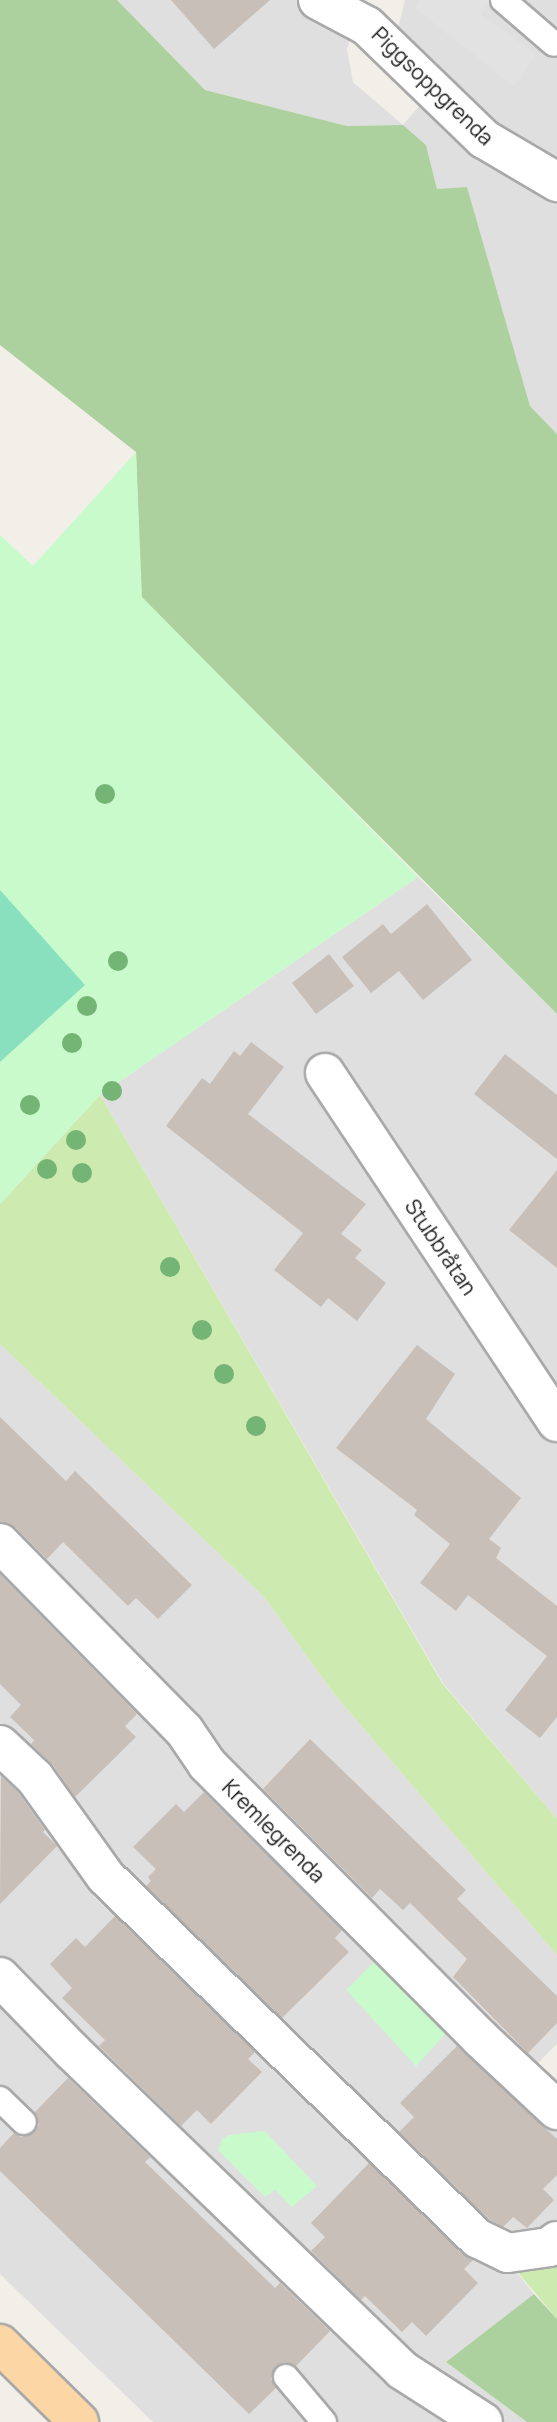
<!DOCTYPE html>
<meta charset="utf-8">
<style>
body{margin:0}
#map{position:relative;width:557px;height:2422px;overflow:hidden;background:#f2efe9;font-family:Manrope,sans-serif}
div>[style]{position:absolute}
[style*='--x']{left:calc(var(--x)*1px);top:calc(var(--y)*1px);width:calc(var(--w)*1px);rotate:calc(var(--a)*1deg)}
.residential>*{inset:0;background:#e0dfdf}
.grass>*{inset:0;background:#cdebb0}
.forest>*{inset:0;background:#add19e}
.park>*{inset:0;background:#c8facc}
.pitch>*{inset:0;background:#88e0be}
.parking>*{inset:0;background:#e2e2e2}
.building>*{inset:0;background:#c7bfb8}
.roads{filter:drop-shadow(2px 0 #a9a9a9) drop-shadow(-2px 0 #a9a9a9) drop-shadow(0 2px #a9a9a9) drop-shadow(0 -2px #a9a9a9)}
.lane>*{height:24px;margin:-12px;padding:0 12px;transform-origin:12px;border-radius:12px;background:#fff}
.street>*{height:38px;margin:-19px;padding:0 19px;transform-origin:19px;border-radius:19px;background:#fff}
.primary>*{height:38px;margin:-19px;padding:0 19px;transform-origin:19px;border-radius:19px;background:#fcd6a4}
.trees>*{width:20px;height:20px;margin:-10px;border-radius:50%;background:#74b475}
span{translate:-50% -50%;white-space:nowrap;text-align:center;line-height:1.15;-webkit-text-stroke:5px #fff;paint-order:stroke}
.street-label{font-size:21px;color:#222}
</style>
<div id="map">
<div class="residential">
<i style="clip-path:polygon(117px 0,363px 0,347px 49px,353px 82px,403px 125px,444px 77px,397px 31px,405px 0,557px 0,557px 434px,530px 406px,467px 188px,437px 189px,426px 145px,403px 125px,347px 126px,205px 90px)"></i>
<i style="clip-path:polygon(418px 877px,557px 1014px,557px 1819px,443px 1683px,100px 1095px)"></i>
<i style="clip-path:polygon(0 1344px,264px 1597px,335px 1695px,557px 1955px,557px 2044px,529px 2072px,557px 2096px,557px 2260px,533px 2270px,515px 2270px,534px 2294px,446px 2362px,527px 2422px,153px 2422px,0 2274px)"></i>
</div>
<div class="grass">
<i style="clip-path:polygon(100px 1095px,442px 1683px,557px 1819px,557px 1955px,335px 1695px,264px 1597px,0 1344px,0 1204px)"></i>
<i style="clip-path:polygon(557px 2260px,557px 2319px,515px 2269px,533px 2270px)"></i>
</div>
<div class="forest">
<i style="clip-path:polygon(0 0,117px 0,205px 90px,347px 126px,403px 125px,426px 145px,437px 189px,467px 187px,530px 406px,557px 434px,557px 1014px,141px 597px,136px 452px,0 345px)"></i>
<i style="clip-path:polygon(534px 2294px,557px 2319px,557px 2422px,527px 2422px,446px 2362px)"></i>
</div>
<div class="park">
<i style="clip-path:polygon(136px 452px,142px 597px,418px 877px,100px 1095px,0 1204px,0 535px,33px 566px)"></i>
<i style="clip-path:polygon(377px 1959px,450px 2029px,416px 2066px,346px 1990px)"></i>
<i style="clip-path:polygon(265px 2131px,317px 2186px,292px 2207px,275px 2190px,265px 2197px,218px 2150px,222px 2139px,229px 2135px)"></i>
</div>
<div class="pitch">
<i style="clip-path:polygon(0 890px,85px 985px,0 1062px)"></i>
</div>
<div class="parking">
<i style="clip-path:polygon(420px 0,491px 0,481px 14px,536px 54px,514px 87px,415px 8px)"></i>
</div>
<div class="building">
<i style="clip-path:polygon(171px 0,270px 0,214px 49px)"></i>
<i style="clip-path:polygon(427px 904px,472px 960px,423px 1000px,399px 971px,371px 993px,342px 957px,383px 924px,391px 934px)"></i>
<i style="clip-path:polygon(329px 954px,354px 986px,316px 1014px,292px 983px)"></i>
<i style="clip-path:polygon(251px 1042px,284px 1067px,248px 1114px,366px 1204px,341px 1234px,362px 1250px,355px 1258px,386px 1283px,357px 1321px,328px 1298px,321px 1307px,274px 1270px,303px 1233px,166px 1126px,202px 1078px,210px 1084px,234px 1051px,240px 1056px)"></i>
<i style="clip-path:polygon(505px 1054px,557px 1095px,557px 1159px,474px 1094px)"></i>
<i style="clip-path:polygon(557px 1170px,557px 1268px,509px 1230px)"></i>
<i style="clip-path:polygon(417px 1345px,455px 1374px,426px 1419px,521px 1498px,489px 1539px,501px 1548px,496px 1558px,557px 1606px,557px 1717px,540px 1738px,505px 1710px,547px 1656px,468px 1595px,456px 1611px,420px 1583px,450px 1544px,414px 1515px,417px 1510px,336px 1448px)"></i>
<i style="clip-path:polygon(0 1417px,66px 1481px,75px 1471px,192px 1585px,158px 1619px,136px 1598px,128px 1606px,63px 1542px,47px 1559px,16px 1528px,0 1522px)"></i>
<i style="clip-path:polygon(0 1574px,137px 1714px,125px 1726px,136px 1737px,75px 1797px,53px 1765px,31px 1744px,34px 1740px,10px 1717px,21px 1705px,0 1684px)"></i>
<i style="clip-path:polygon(310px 1739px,466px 1890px,457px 1899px,557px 1996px,557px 2023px,528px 2053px,453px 1977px,467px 1959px,410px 1903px,403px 1910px,380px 1889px,372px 1898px,263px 1789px)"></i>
<i style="clip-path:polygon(1px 1776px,18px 1792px,45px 1830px,43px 1832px,57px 1846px,0 1904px)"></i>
<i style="clip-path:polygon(204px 1792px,342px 1930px,335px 1938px,349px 1952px,282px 2018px,146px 1886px,151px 1881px,148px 1877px,156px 1869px,133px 1847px,176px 1804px,184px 1812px)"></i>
<i style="clip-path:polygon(115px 1916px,255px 2052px,248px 2059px,262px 2072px,211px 2124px,197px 2110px,181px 2126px,99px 2046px,105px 2040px,62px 1998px,72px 1988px,50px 1964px,76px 1938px,85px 1947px)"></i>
<i style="clip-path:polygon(457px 2046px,557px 2139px,557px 2175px,543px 2189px,554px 2200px,527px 2228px,513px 2217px,503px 2227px,490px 2220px,399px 2132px,414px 2117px,400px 2103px)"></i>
<i style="clip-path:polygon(68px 2078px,150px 2157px,145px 2162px,275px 2288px,280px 2283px,330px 2331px,296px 2366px,284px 2362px,276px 2366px,271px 2379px,276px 2388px,249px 2414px,0 2171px,0 2148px,14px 2133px,21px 2137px,34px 2133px,39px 2125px,35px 2112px)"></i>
<i style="clip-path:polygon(369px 2163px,462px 2254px,473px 2260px,464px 2269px,478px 2283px,426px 2336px,412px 2322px,402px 2332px,365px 2296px,361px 2300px,311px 2251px,325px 2237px,311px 2223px)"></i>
</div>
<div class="roads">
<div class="lane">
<i style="--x:503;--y:0;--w:67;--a:40.8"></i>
<i style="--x:0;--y:2099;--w:33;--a:44"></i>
<i style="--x:286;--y:2377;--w:59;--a:49.8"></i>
</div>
<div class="street">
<i style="--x:318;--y:0;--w:55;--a:28"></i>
<i style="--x:367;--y:26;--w:163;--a:44"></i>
<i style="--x:484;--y:139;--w:85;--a:30.5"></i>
<i style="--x:325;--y:1073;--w:419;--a:56.4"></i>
<i style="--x:0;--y:1543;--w:262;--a:45.5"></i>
<i style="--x:184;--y:1730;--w:41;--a:55.9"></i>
<i style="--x:207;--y:1764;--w:388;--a:45.1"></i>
<i style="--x:481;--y:2039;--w:104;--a:43.1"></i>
<i style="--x:0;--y:1745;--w:48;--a:43.3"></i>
<i style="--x:35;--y:1778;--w:122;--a:54.4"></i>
<i style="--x:106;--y:1877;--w:518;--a:44.22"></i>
<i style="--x:477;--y:2238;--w:34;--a:26"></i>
<i style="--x:508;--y:2253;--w:41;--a:-8.3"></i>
<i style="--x:549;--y:2247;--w:10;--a:-37"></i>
<i style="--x:0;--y:1977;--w:103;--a:45.8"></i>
<i style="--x:72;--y:2051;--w:459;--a:44"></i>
<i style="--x:402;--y:2370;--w:96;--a:32.7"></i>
</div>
<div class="primary">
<i style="--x:0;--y:2344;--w:111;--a:44.6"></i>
</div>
</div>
<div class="trees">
<i style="left:105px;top:794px"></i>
<i style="left:118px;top:961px"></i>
<i style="left:87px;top:1006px"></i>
<i style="left:72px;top:1043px"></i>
<i style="left:112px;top:1091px"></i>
<i style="left:30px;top:1105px"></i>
<i style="left:76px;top:1140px"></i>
<i style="left:47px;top:1169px"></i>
<i style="left:82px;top:1173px"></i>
<i style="left:170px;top:1267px"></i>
<i style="left:202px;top:1330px"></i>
<i style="left:224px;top:1374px"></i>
<i style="left:256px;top:1426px"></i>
</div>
<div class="street-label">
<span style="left:433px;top:86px;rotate:44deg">Piggsoppgrenda</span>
<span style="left:441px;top:1247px;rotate:56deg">Stubbråtan</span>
<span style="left:274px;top:1831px;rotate:45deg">Kremlegrenda</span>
</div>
</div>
